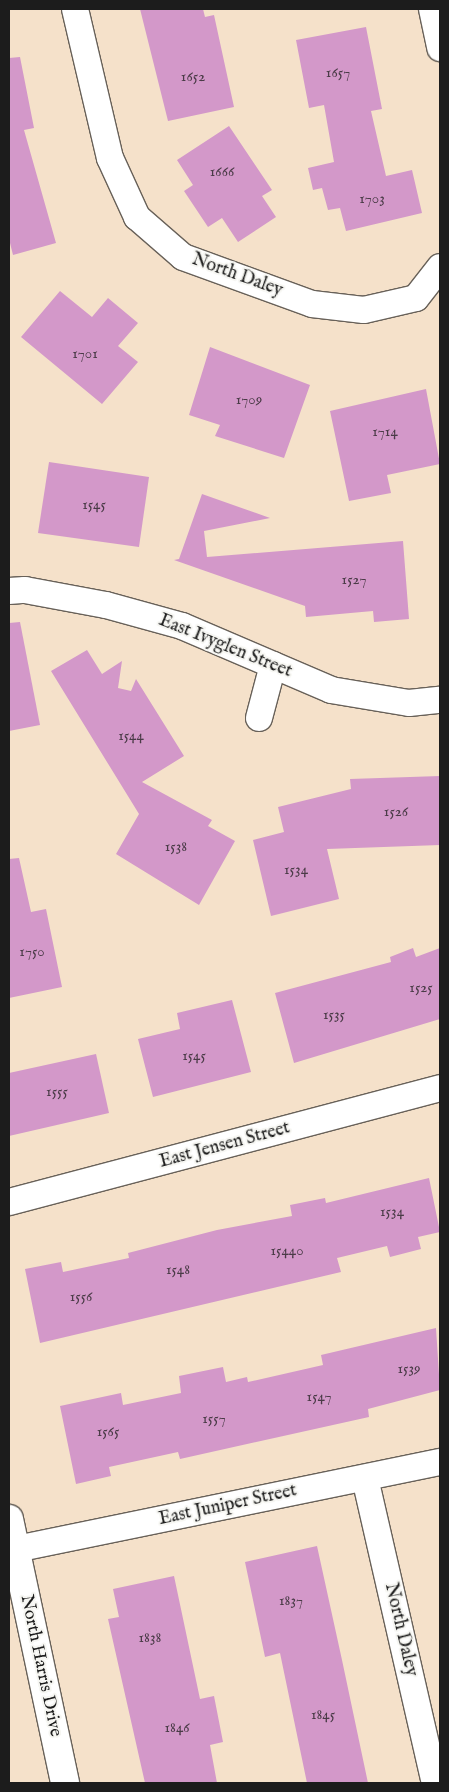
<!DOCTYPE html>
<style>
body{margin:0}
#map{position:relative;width:449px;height:1792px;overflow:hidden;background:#f5e1ca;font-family:"IM FELL English",serif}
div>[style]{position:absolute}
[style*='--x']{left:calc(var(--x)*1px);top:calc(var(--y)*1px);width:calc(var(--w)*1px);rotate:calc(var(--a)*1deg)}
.building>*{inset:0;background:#d398c9}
.roads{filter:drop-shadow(1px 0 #686159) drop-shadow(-1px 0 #686159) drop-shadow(0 1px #686159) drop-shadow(0 -1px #686159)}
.minor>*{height:26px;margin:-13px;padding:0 13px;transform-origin:13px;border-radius:13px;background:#fff}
.tertiary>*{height:28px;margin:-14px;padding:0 14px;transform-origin:14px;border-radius:14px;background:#fff}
span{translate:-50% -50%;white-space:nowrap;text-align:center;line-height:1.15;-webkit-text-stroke:4px #f6f6f2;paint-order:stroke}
.number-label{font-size:15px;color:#4a3b47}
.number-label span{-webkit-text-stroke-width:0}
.street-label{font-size:18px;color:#1c1c1c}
.frame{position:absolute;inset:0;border:10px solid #1c1c1c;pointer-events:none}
</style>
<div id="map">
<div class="building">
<i style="clip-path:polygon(140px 9px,203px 9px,205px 17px,214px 15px,234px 107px,168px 121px)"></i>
<i style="clip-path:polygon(366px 27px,382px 109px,371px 111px,386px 176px,412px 170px,422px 213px,346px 231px,340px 208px,328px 210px,322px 188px,313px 190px,308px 168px,334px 162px,324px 105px,309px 108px,296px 40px)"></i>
<i style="clip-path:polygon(20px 57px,34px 128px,24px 130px,56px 243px,13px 255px,9px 239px,9px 58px)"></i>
<i style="clip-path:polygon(229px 126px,272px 190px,262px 196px,276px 217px,238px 242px,222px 218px,208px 227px,184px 191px,193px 185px,177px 160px)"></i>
<i style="clip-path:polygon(60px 291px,92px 317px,108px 298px,138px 323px,118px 346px,138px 362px,102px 404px,21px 337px)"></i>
<i style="clip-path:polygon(210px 347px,310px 385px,284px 458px,215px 436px,220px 425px,189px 415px)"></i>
<i style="clip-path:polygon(426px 389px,440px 464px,387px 475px,391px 493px,349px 501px,330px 411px)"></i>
<i style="clip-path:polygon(49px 462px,149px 477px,139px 547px,38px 533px)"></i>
<i style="clip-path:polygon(202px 494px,270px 518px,204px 531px,207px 557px,403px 541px,409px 619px,374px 622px,373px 611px,306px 617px,305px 606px,174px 560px,179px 559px)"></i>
<i style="clip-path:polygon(20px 622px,40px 725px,9px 731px,9px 623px)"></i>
<i style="clip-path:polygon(87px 650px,102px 674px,122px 661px,118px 688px,131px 691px,136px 679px,184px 756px,142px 782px,212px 820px,208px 826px,235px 841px,199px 905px,116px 854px,139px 814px,51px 671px)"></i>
<i style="clip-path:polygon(440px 776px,440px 845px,327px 849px,339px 899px,271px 916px,253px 840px,284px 832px,278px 807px,351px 789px,350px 779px)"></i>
<i style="clip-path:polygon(19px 858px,31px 912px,46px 909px,62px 987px,9px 998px,9px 859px)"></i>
<i style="clip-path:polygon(413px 948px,416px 957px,440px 948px,440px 1019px,294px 1063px,275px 993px,391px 962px,390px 957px)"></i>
<i style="clip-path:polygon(232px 1000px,251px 1072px,153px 1097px,138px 1039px,180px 1029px,177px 1013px)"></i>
<i style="clip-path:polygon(96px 1054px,109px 1113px,9px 1136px,9px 1073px)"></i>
<i style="clip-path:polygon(429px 1178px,440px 1232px,418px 1237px,421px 1249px,390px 1257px,387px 1246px,337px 1258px,341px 1272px,40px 1343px,25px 1269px,61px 1262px,63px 1272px,129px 1258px,128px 1253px,217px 1230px,292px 1216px,290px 1205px,325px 1198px,326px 1203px)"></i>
<i style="clip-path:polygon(436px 1328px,440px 1390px,368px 1409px,369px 1417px,180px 1459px,178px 1452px,109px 1467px,111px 1476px,76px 1484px,60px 1406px,121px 1393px,123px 1405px,181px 1393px,179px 1376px,223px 1367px,226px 1382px,247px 1377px,248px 1382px,323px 1365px,321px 1355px)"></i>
<i style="clip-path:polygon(317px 1546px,342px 1660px,368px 1783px,307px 1783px,280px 1653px,265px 1657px,245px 1562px)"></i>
<i style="clip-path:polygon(174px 1576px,200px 1699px,214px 1696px,223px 1742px,210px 1745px,217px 1783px,145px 1783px,108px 1619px,119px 1617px,113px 1589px)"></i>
</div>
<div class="roads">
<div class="minor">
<i style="--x:75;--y:9;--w:153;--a:76.8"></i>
<i style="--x:110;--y:158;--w:65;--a:65.4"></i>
<i style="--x:137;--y:217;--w:61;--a:41"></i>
<i style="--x:183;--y:257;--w:137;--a:20"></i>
<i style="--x:312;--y:304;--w:52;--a:6.6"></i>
<i style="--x:364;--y:310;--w:53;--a:-13"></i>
<i style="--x:416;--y:298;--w:39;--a:-52"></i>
<i style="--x:432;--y:9;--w:40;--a:78"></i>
<i style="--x:9;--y:591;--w:16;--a:-4"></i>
<i style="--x:25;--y:590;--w:82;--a:10.5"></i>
<i style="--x:106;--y:605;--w:79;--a:15.4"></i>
<i style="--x:182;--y:626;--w:162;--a:23.2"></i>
<i style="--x:331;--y:690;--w:79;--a:9.5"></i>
<i style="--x:409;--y:703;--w:31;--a:-6"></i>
<i style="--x:259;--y:718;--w:55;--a:-75.2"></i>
<i style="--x:9;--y:1202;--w:446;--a:-14.8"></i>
<i style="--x:365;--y:1478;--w:313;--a:77.1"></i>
<i style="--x:16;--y:1549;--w:433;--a:-11.6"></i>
</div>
<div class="tertiary">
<i style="--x:9;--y:1519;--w:270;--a:78"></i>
</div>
</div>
<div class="number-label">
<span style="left:338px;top:73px">1657</span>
<span style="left:193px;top:77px">1652</span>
<span style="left:222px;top:172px">1666</span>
<span style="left:372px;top:199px">1703</span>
<span style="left:85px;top:354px">1701</span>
<span style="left:249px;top:400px">1709</span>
<span style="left:385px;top:432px">1714</span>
<span style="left:94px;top:505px">1545</span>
<span style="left:354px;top:580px">1527</span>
<span style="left:131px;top:736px">1544</span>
<span style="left:396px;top:812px">1526</span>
<span style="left:176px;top:847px">1538</span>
<span style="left:296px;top:870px">1534</span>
<span style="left:32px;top:952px">1750</span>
<span style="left:421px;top:988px">1525</span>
<span style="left:334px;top:1015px">1535</span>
<span style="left:194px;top:1056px">1545</span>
<span style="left:57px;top:1092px">1555</span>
<span style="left:392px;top:1212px">1534</span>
<span style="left:287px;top:1251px">15440</span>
<span style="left:178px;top:1270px">1548</span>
<span style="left:81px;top:1297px">1556</span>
<span style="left:409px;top:1369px">1539</span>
<span style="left:319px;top:1397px">1547</span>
<span style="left:214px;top:1419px">1557</span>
<span style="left:108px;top:1432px">1565</span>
<span style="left:291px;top:1601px">1837</span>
<span style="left:150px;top:1638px">1838</span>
<span style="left:323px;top:1715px">1845</span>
<span style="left:177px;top:1728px">1846</span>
</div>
<div class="street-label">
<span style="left:237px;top:276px;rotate:20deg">North Daley</span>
<span style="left:225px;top:647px;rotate:22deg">East Ivyglen Street</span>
<span style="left:225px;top:1146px;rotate:-15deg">East Jensen Street</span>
<span style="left:228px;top:1506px;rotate:-12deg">East Juniper Street</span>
<span style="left:400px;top:1630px;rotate:77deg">North Daley</span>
<span style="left:40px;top:1666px;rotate:78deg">North Harris Drive</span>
</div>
<div class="frame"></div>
</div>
